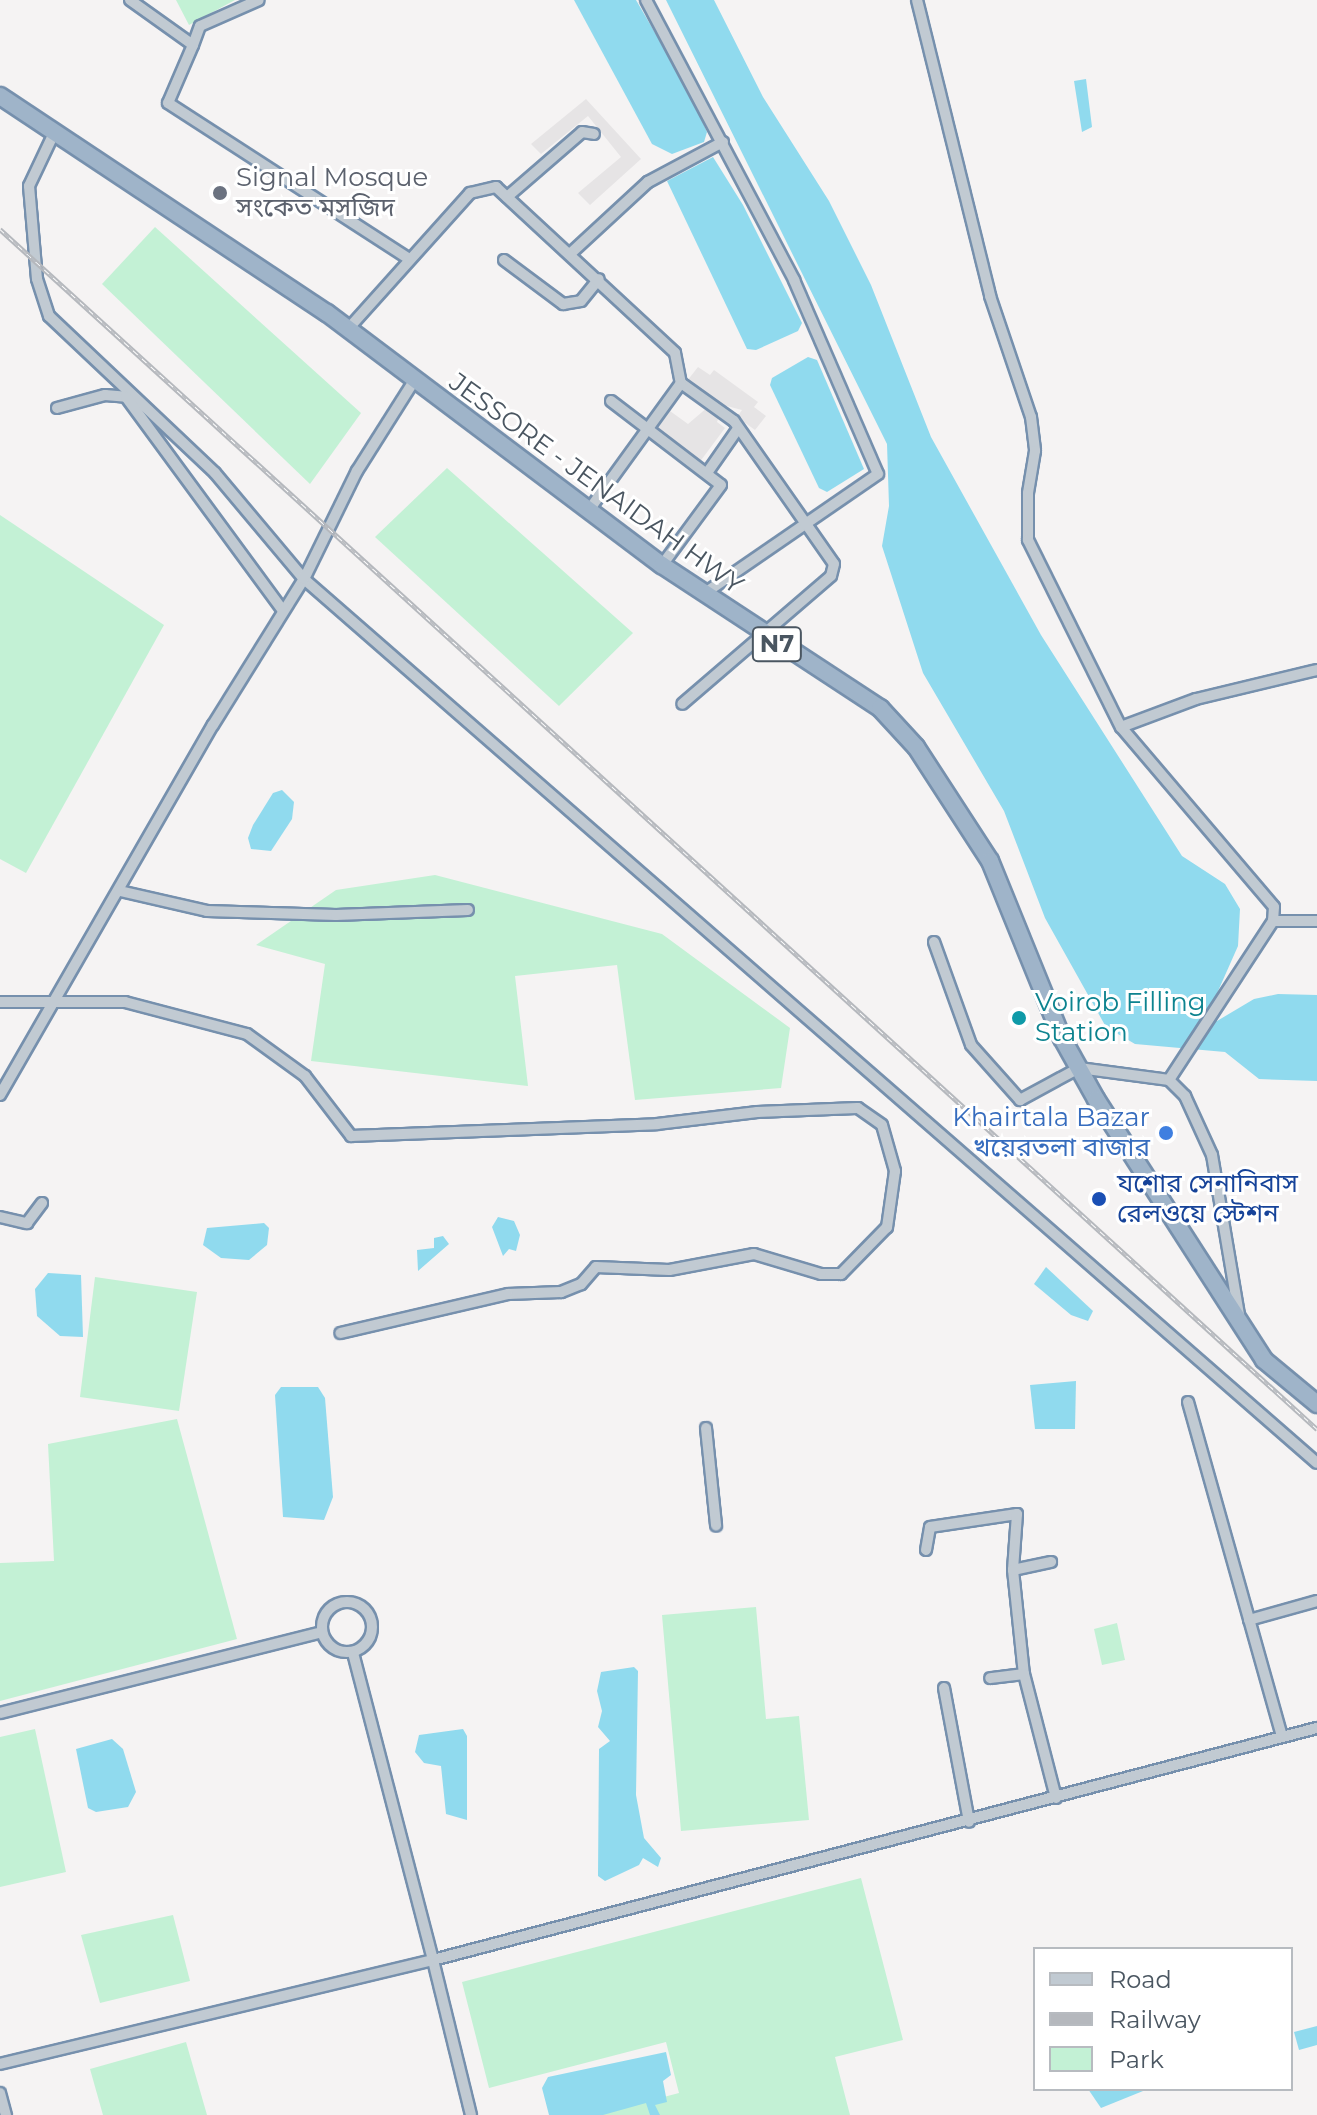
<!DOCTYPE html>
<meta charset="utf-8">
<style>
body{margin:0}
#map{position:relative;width:1317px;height:2115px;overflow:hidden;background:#f5f3f3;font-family:Montserrat,"Noto Sans Bengali",sans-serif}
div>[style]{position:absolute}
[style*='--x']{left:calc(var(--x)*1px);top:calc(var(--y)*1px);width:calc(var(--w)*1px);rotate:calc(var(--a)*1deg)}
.education>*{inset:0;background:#e6e4e5}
.green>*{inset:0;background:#c3f1d5}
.water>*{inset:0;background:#90daee}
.roads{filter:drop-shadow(2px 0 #7690ad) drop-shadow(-2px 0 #7690ad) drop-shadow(0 2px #7690ad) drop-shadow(0 -2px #7690ad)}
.minor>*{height:10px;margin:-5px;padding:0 5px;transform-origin:5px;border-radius:5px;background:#c1cad2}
.minor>.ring{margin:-5px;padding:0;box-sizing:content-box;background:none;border:10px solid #c1cad2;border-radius:50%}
.trunk>*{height:16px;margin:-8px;padding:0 8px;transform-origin:8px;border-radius:8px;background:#9fb4c9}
.rail>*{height:5px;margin-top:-2.5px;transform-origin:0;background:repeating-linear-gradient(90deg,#fff 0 6px,#b5b8bd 0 12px);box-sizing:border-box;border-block:2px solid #b5b8bd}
.dots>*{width:22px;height:22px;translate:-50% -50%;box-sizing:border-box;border:4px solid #fff;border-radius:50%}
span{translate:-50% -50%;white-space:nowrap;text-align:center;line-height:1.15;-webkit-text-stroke:6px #fff;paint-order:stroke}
.shield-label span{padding:2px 6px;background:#fff;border:2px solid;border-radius:6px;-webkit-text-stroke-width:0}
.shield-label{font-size:24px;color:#4a5661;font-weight:700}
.worship-label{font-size:26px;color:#5b616d}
.left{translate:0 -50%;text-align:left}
.street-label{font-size:26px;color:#4a5661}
.culture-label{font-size:26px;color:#0d838f}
.shop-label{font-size:26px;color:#366cbe}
.right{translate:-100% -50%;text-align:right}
.transit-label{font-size:26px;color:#164399}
.legend{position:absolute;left:1033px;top:1947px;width:260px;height:144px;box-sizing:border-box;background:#fff;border:2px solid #b7bbc0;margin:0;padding:10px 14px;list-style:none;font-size:24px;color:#4a5661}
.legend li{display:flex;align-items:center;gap:16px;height:40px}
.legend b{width:40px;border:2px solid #b7bbc0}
</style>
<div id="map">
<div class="education">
<i style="clip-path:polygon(586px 99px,641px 159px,590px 205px,578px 193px,621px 157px,588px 116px,541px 154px,531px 144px)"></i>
<i style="clip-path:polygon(698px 367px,710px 375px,714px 370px,758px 402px,754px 407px,766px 416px,755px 430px,737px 417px,742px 410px,723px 405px,717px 422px,725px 428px,699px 463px,655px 432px,670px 411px,688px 424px,715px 401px,687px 381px)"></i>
</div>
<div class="green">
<i style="clip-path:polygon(176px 0,235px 0,189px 25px)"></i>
<i style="clip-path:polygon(155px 227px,361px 413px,310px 484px,102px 284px)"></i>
<i style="clip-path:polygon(447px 468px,633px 633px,559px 706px,375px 537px)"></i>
<i style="clip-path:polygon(0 515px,164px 625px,26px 873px,0 859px)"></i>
<i style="clip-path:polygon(435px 875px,662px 934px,790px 1028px,781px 1088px,635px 1100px,617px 965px,515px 976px,528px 1086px,311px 1061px,325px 964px,256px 945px,336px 890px)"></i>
<i style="clip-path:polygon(95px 1277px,197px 1292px,179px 1411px,80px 1397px)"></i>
<i style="clip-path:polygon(177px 1419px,237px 1639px,0 1701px,0 1563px,54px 1561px,48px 1444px)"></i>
<i style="clip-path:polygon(756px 1607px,766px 1719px,799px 1716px,809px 1820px,681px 1831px,662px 1615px)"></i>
<i style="clip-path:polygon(1117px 1623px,1125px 1660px,1102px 1665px,1094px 1629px)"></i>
<i style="clip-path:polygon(35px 1729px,66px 1872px,0 1887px,0 1737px)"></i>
<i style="clip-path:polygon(861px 1878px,903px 2040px,835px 2057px,850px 2115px,595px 2115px,679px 2093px,666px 2042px,489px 2088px,462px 1982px)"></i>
<i style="clip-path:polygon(173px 1915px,190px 1981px,100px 2003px,81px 1935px)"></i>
<i style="clip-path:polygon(186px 2042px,207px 2115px,103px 2115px,90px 2069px)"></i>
</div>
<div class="water">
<i style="clip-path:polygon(574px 0,636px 0,690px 93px,707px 132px,704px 142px,672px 154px,652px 144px)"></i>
<i style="clip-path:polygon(666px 0,714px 0,763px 97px,829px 201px,871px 285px,931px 437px,1041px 635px,1182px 856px,1225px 884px,1240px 909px,1238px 946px,1207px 1016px,1217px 1021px,1254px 999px,1278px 994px,1317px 995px,1317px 1081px,1259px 1079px,1225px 1052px,1135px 1044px,1106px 1027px,1045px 918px,1004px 811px,923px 673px,882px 546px,889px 506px,887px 444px)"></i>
<i style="clip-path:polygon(1086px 79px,1092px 127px,1082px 132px,1074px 81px)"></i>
<i style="clip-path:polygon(713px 157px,743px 205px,802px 323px,798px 331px,756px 350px,747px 349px,667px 181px)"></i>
<i style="clip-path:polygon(808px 357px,817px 360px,864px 469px,827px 492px,819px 488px,770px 385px,772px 378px)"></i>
<i style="clip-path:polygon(282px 790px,294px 802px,292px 819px,271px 851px,251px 849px,248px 838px,253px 825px,273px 793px)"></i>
<i style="clip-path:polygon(498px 1217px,514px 1221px,520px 1235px,516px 1251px,509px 1249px,503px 1256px,492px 1227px)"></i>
<i style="clip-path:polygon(264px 1223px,269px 1228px,267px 1245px,249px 1260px,221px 1258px,203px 1245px,207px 1228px)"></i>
<i style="clip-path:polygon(434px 1238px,443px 1236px,449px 1244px,418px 1271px,417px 1250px,434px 1248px)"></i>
<i style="clip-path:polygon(1046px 1267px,1093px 1311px,1088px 1321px,1071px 1315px,1034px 1284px)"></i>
<i style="clip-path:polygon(48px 1273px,81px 1275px,83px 1337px,60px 1336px,37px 1316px,35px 1289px)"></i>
<i style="clip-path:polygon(1076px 1381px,1075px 1429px,1035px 1429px,1030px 1385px)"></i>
<i style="clip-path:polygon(281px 1387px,318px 1387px,325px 1398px,333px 1497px,324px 1520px,283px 1517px,275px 1395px)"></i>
<i style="clip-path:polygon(634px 1667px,638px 1671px,636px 1795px,644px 1838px,661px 1858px,658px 1867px,643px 1858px,639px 1865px,605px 1881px,598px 1876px,599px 1749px,610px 1741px,598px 1727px,602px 1711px,597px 1691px,601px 1672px)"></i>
<i style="clip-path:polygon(463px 1729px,467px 1736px,467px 1820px,446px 1814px,441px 1766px,424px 1763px,415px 1752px,419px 1735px)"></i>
<i style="clip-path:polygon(112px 1739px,123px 1749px,136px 1792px,128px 1807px,96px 1812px,88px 1808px,76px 1749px)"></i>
<i style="clip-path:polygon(1317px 2026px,1317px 2045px,1299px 2050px,1294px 2032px)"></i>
<i style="clip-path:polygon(666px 2052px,671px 2075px,663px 2081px,667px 2102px,655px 2105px,660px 2115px,650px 2115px,646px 2103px,603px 2115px,549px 2115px,542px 2088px,548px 2077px)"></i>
<i style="clip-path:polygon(1088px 2089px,1148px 2089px,1101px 2108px)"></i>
</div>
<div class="roads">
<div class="minor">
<i style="--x:130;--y:0;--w:77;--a:35.5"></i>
<i style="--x:193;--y:45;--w:63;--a:113.3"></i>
<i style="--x:168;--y:103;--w:286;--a:32.9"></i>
<i style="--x:646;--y:0;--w:317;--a:62.1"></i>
<i style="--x:794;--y:280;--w:211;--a:66.6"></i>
<i style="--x:878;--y:474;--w:210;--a:145.5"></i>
<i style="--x:917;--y:0;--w:305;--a:76.1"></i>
<i style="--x:990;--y:296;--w:128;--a:71.3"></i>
<i style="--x:1031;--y:417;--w:34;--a:83"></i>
<i style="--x:1035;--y:451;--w:43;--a:99.5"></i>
<i style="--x:1028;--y:493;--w:47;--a:90"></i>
<i style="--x:1028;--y:540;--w:209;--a:63.6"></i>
<i style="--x:1121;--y:727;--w:236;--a:49.6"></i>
<i style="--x:1274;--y:907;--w:14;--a:94"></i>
<i style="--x:1273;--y:921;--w:190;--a:123.2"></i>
<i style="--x:193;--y:45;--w:20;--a:-70"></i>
<i style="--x:200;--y:26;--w:64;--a:-23.8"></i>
<i style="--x:55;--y:131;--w:61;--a:115.3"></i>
<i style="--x:29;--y:186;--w:93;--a:85.1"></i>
<i style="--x:37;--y:279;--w:39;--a:72"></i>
<i style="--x:49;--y:316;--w:228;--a:43.4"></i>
<i style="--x:215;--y:473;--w:138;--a:50"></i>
<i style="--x:304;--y:579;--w:1344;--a:41.11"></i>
<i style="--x:507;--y:197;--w:99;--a:-40.9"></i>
<i style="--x:582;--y:132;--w:12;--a:9"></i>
<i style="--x:571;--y:253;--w:105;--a:-42.7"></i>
<i style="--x:648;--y:182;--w:85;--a:-28.1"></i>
<i style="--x:504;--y:260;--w:74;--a:36.7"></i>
<i style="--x:563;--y:304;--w:18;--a:-9"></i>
<i style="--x:581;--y:301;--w:28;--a:-51"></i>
<i style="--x:348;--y:329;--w:183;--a:-48.1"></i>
<i style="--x:470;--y:193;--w:27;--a:-13"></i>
<i style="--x:496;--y:187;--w:244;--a:42.8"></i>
<i style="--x:675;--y:353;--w:31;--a:79"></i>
<i style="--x:681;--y:383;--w:65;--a:35.6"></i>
<i style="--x:734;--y:421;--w:174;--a:55"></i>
<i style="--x:834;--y:564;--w:12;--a:104"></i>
<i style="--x:831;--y:576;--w:196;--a:139.3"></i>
<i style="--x:611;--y:401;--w:138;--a:37.4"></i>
<i style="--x:721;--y:485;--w:99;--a:126.4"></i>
<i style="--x:57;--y:408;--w:50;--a:-15.2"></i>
<i style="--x:105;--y:395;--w:21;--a:5"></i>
<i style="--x:126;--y:397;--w:265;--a:53.7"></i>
<i style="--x:707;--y:473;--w:52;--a:-55.1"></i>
<i style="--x:589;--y:510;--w:157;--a:-54.1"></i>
<i style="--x:1121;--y:727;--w:80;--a:-20.5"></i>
<i style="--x:1196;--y:699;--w:124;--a:-13.5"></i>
<i style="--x:120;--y:891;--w:89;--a:12.9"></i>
<i style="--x:207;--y:911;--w:129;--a:1.8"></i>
<i style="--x:336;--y:915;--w:132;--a:-2.2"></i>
<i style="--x:1273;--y:921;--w:44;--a:0"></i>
<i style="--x:934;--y:942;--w:109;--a:70.2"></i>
<i style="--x:971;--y:1045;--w:74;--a:48.3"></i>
<i style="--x:1020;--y:1100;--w:67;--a:-28.5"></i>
<i style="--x:1079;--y:1068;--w:91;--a:7.6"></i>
<i style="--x:1169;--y:1080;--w:23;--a:45"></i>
<i style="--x:1185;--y:1096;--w:65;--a:65.4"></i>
<i style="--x:1212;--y:1155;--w:161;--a:80.4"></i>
<i style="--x:0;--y:1002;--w:125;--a:0"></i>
<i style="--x:125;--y:1002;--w:126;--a:14.7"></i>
<i style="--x:247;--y:1034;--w:72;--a:35.9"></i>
<i style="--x:305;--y:1076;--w:76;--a:52.5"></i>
<i style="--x:351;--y:1136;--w:306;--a:-2.2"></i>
<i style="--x:657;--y:1124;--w:101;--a:-6.8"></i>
<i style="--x:757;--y:1112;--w:101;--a:-2.3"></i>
<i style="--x:858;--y:1108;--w:29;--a:35"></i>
<i style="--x:882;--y:1125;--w:48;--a:74.2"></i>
<i style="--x:895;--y:1171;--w:57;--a:98.1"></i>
<i style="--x:887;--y:1227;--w:66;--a:134.4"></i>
<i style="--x:841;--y:1274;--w:20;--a:180"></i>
<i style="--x:821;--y:1274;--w:70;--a:-163.4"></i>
<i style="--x:754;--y:1254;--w:86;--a:169.3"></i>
<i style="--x:669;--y:1270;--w:73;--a:-177.6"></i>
<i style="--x:596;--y:1267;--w:23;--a:131"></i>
<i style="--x:581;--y:1284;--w:22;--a:158"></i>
<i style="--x:561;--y:1292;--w:53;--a:177.8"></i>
<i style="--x:508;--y:1294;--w:172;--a:166.9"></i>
<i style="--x:0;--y:1095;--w:427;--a:-60.1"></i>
<i style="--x:213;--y:725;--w:172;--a:-58.1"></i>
<i style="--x:304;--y:579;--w:120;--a:-63.9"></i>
<i style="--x:357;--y:471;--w:107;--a:-57.7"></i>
<i style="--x:0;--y:1217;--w:28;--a:13"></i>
<i style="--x:27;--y:1223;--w:25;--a:-53"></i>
<i style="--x:1188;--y:1402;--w:348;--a:74.3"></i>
<i style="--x:706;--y:1428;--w:98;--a:84.1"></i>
<i style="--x:926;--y:1550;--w:23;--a:-80"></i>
<i style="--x:930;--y:1527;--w:88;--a:-8.5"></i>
<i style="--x:1017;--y:1514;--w:56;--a:94.1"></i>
<i style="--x:1013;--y:1570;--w:105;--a:84"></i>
<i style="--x:1024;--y:1674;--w:34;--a:173"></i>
<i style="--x:1013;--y:1570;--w:39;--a:-12"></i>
<i class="ring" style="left:322px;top:1602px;width:40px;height:40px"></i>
<i style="--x:1249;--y:1620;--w:71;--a:-15.6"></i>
<i style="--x:1024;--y:1674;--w:128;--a:75.5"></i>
<i style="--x:944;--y:1688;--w:136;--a:79.4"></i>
<i style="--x:0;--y:1713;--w:332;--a:-14.1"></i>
<i style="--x:0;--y:2064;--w:445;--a:-13.5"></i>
<i style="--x:433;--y:1960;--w:318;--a:-104.6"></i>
<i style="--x:0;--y:2093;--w:23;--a:75"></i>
<i style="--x:471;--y:2115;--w:160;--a:-103.8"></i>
<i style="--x:433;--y:1960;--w:914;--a:-14.71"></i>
</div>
<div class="trunk">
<i style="--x:0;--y:96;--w:392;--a:33.6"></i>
<i style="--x:327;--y:313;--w:419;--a:37"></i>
<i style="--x:662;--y:565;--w:261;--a:33.3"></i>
<i style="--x:880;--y:708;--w:53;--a:47.3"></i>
<i style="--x:916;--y:747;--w:136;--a:57"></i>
<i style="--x:990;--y:861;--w:191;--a:67.9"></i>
<i style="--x:1062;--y:1038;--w:70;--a:60.9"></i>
<i style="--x:1096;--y:1099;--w:310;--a:57.2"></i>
<i style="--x:1264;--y:1360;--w:69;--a:39.7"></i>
</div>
</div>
<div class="rail">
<i style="--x:0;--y:229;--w:1782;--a:42.34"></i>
</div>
<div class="dots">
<i style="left:220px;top:193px;background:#6b7280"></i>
<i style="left:1019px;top:1018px;background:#0f9aa8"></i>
<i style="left:1166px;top:1133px;background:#3f7fe0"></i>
<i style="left:1099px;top:1199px;background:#1a4fb4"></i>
</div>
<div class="shield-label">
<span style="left:777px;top:644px">N7</span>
</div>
<div class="worship-label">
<span class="left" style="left:236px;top:193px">Signal Mosque<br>সংকেত মসজিদ</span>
</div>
<div class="street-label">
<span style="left:596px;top:484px;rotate:36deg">JESSORE - JENAIDAH HWY</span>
</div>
<div class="culture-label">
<span class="left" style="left:1035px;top:1018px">Voirob Filling<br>Station</span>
</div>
<div class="shop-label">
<span class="right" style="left:1150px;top:1133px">Khairtala Bazar<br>খয়েরতলা বাজার</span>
</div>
<div class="transit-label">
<span class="left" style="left:1117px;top:1199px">যশোর সেনানিবাস<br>রেলওয়ে স্টেশন</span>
</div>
<ul class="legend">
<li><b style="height:10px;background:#c1cad2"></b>Road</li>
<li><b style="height:10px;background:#b5b8bd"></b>Railway</li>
<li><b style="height:22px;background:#c3f1d5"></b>Park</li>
</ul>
</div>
